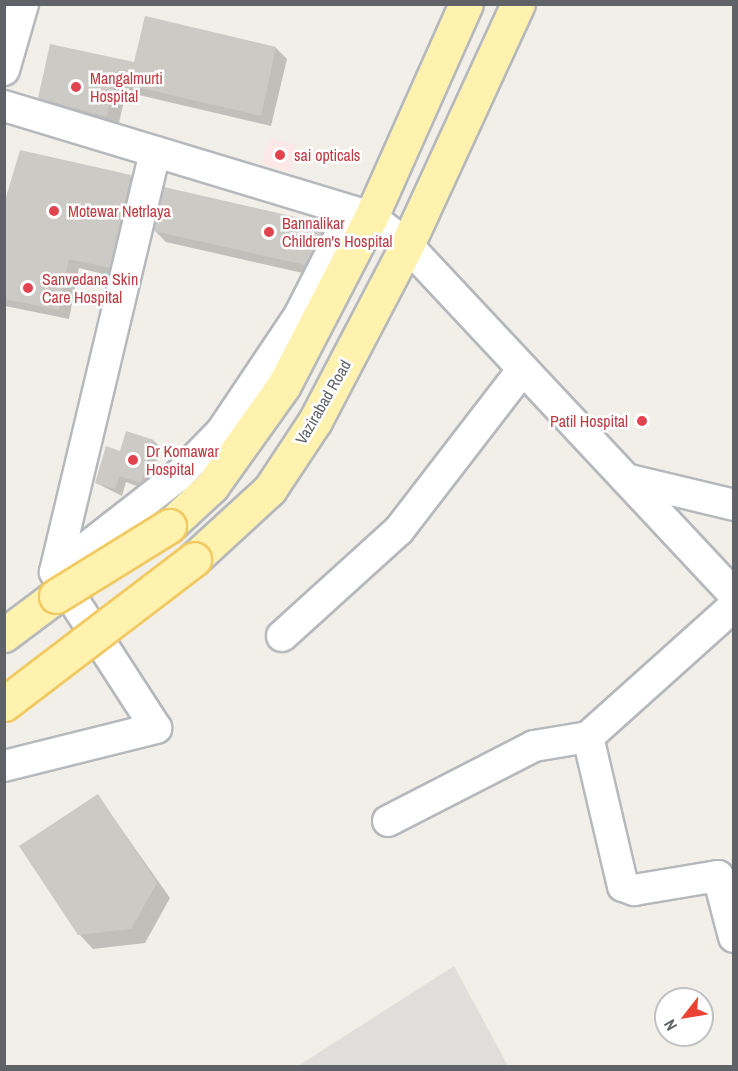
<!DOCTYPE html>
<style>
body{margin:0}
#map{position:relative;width:738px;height:1071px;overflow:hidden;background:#f1efe8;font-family:"Archivo Narrow",sans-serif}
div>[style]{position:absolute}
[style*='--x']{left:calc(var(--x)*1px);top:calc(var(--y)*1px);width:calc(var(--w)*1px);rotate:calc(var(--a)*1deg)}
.industrial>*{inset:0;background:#e0deda}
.medical>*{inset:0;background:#fce8e6}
.shadow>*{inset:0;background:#0003}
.building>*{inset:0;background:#cccac5}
.roads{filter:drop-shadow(2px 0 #b5b8bc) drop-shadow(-2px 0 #b5b8bc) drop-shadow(0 2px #b5b8bc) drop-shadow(0 -2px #b5b8bc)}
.minor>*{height:30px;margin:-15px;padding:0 15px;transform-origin:15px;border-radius:15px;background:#fff}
.major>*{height:33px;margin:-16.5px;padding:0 16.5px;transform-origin:16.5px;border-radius:16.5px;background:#fff2af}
.bridges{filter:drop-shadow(2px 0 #f2c960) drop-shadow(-2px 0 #f2c960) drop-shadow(0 2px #f2c960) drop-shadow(0 -2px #f2c960)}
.major-bridge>*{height:33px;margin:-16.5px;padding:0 16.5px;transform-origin:16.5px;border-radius:16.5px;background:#fff2af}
.dots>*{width:16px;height:16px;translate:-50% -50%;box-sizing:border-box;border:3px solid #fff;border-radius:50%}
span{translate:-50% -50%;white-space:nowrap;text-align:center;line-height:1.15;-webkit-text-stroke:5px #fff;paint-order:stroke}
.health-label{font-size:16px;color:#be3a42}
.left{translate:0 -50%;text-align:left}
.right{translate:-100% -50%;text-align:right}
.street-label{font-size:16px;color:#5f6368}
.frame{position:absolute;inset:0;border:6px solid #5f6368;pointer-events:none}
.north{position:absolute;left:654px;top:987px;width:60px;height:60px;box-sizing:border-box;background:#fff;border:2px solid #bfc1c3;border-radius:50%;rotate:239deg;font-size:16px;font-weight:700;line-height:24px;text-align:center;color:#5f6368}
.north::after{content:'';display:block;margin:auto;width:21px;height:27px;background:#ea4335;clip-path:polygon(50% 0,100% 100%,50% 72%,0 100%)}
</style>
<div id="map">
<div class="industrial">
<i style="clip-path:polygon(454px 966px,508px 1066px,298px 1066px)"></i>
</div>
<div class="medical">
<i style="clip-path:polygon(269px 138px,296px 145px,291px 172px,262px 165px)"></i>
</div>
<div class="shadow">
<i style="clip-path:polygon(276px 48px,287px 59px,271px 126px,126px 92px,118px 127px,51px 109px,40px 98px,135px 64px)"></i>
<i style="clip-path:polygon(130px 176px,141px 186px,119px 278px,79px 268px,69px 319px,5px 306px,4px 247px)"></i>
<i style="clip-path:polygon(165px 189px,326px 225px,337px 236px,316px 276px,166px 242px,155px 231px)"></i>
<i style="clip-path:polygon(154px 441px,161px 448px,148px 490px,126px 482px,122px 496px,96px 483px,121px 453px)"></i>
<i style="clip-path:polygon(98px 796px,170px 898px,145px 943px,93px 949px,79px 934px)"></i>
</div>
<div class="building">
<i style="clip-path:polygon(145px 16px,276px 47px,261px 116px,115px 82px,107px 117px,38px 98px,50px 44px,134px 62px)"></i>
<i style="clip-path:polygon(20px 150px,131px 175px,110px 268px,69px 259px,59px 310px,4px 299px,4px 204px)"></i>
<i style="clip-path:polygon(164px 187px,326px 224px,305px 265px,154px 231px)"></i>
<i style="clip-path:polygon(126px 431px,154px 440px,141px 483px,119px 476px,115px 489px,95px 483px,106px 446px,120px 451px)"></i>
<i style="clip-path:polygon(98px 794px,157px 883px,131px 929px,78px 935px,19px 846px)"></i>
</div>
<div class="roads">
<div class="minor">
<i style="--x:4;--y:70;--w:69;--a:-73.9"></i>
<i style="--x:4;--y:106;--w:383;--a:16.8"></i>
<i style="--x:371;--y:217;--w:46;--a:37.9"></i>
<i style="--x:407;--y:245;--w:478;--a:46.9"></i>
<i style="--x:626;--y:479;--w:111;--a:13.5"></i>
<i style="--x:55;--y:572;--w:156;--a:-38"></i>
<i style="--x:178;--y:476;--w:63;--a:-45.6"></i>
<i style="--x:222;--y:431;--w:138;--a:-56.2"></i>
<i style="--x:299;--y:316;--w:117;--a:-63"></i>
<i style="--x:282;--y:636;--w:158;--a:-42.2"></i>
<i style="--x:399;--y:530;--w:203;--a:-52.4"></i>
<i style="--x:588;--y:737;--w:153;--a:76.8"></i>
<i style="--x:623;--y:886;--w:12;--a:20"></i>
<i style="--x:634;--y:890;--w:85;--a:-9.5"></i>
<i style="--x:718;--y:876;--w:63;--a:75.3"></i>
<i style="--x:4;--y:766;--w:157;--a:-14"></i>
<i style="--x:156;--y:728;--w:186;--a:-122.9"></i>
<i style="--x:55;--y:572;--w:432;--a:-76.6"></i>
<i style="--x:388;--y:821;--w:164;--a:-27.2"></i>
<i style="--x:534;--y:746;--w:55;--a:-9.5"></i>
<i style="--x:588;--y:737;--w:196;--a:-41.9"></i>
</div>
<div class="major">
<i style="--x:169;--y:526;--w:59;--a:-42.9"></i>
<i style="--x:212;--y:486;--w:124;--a:-54.5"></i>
<i style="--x:284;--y:385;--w:189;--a:-62.6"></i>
<i style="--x:371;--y:217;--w:233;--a:-66"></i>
<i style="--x:194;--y:559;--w:103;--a:-42.6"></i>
<i style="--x:270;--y:489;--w:82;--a:-56.5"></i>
<i style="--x:315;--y:421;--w:199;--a:-62.4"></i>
<i style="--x:407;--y:245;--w:265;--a:-65.3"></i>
<i style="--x:4;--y:635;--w:65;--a:-36.9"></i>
</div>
</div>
<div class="bridges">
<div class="major-bridge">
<i style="--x:56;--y:596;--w:133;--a:-31.8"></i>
<i style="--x:4;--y:704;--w:239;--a:-37.3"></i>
</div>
</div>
<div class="dots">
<i style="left:76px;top:87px;background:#e0444e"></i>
<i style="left:280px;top:155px;background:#e0444e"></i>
<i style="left:54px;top:211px;background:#e0444e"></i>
<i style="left:269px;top:232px;background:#e0444e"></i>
<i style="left:28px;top:288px;background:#e0444e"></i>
<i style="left:642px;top:421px;background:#e0444e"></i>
<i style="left:133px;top:460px;background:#e0444e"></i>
</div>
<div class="health-label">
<span class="left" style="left:90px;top:87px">Mangalmurti<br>Hospital</span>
<span class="left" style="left:294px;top:155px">sai opticals</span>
<span class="left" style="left:68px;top:211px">Motewar Netrlaya</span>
<span class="left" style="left:282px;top:232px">Bannalikar<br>Children's Hospital</span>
<span class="left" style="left:42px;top:288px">Sanvedana Skin<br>Care Hospital</span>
<span class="right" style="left:628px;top:421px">Patil Hospital</span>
<span class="left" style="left:146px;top:460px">Dr Komawar<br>Hospital</span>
</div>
<div class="street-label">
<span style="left:323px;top:402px;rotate:-60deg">Vazirabad Road</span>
</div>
<div class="frame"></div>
<div class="north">N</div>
</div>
